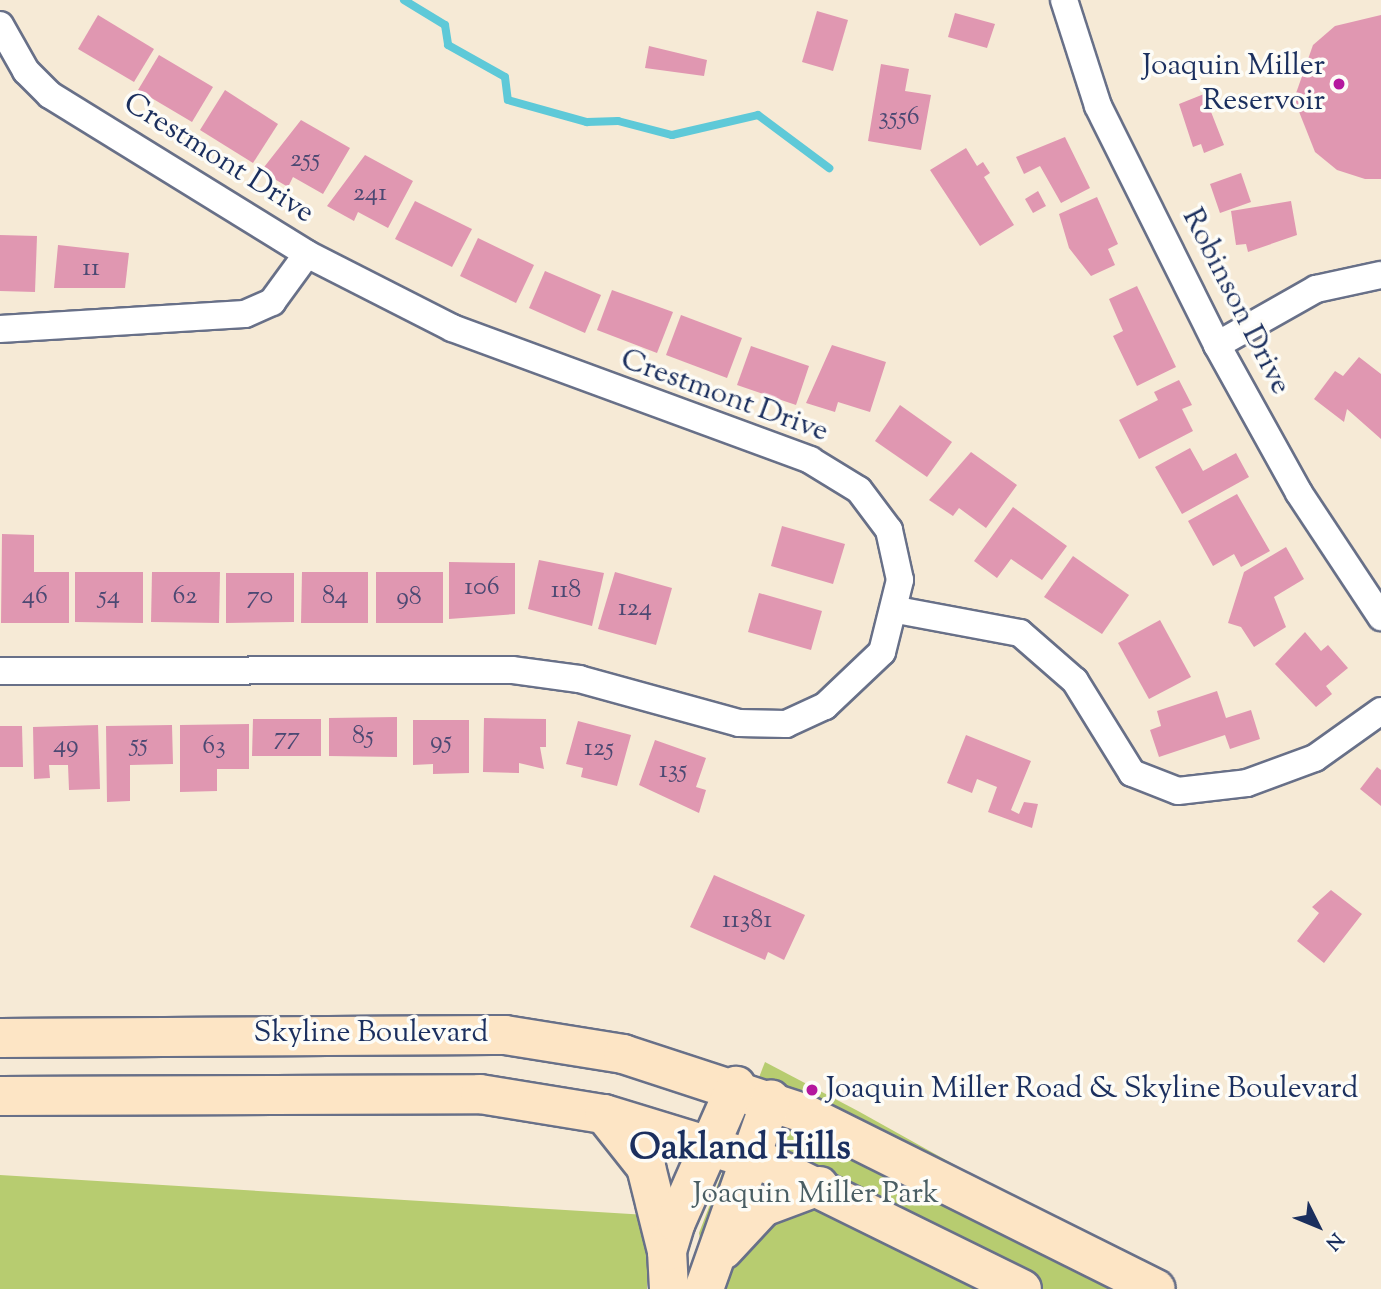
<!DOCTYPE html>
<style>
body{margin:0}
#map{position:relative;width:1381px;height:1289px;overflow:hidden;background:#f6ead6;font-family:"Sorts Mill Goudy",serif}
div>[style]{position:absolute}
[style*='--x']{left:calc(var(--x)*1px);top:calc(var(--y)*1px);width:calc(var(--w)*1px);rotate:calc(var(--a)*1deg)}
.green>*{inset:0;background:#b7cc70}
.stream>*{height:8px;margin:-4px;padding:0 4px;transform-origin:4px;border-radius:4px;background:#5ec9d8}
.building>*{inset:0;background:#e097b1}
.roads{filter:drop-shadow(2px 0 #687088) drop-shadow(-2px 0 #687088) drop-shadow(0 2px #687088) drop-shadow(0 -2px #687088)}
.minor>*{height:26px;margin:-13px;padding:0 13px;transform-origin:13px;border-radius:13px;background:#fff}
.secondary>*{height:38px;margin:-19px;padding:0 19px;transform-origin:19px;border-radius:19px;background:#fde5c5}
.dots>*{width:19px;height:19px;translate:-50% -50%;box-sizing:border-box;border:4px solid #fdfcf7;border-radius:50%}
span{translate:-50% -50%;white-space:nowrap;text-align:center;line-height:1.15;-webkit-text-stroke:7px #fdfcf7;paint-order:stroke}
.number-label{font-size:26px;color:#4c4973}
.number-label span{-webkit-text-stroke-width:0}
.poi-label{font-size:30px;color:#1b2f5e}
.right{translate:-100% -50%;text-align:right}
.left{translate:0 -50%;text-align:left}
.street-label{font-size:30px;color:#1b2f5e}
.park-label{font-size:30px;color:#4a5e63}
.district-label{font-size:37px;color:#1b2f5e;font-weight:700}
.north{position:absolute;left:1283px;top:1191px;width:70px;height:70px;-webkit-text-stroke:5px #fdfcf7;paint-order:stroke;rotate:133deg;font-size:19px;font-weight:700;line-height:28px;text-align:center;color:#1b2f5e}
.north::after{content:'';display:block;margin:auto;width:24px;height:32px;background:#1b2f5e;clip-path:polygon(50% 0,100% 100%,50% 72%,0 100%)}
</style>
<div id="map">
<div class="green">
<i style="clip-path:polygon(765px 1062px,858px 1111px,1177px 1289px,709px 1289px,699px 1233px)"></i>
<i style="clip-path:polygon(0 1175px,647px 1215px,647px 1289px,0 1289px)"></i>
</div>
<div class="stream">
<i style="--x:404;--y:0;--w:48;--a:31.4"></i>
<i style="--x:445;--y:25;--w:20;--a:81"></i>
<i style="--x:448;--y:45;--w:65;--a:29.3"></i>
<i style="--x:505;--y:77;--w:23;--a:83"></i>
<i style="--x:508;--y:100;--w:82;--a:15.6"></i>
<i style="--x:587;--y:122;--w:31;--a:-2"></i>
<i style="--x:618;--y:121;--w:56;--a:14.5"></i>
<i style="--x:672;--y:135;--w:88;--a:-13.1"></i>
<i style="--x:758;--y:115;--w:89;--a:36.7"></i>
</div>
<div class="building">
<i style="clip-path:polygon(817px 11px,848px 20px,833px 71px,802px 62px)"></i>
<i style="clip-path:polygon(955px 13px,995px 24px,987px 48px,948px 37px)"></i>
<i style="clip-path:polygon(98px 15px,154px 49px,134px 82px,78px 49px)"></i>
<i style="clip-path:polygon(1381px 15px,1381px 179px,1365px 179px,1337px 170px,1315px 152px,1294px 99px,1313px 45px,1335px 26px)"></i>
<i style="clip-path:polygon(649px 46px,707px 60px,704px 76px,645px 68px)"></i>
<i style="clip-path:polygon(159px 55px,213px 87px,192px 122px,138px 90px)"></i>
<i style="clip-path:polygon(881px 64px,909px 69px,905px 91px,931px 95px,921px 150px,868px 141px)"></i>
<i style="clip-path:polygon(225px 90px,278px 124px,253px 163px,200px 130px)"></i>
<i style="clip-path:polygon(1204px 94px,1224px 145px,1204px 153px,1201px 144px,1193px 147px,1179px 104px)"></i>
<i style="clip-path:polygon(301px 120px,350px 148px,323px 194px,293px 177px,288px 187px,261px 171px)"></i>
<i style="clip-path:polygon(1065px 137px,1090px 188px,1061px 203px,1040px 166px,1024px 174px,1016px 157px)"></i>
<i style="clip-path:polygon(966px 148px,977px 166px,983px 162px,990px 173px,984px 177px,1014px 225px,980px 246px,930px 170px)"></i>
<i style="clip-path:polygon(365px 155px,413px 181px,388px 228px,358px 212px,354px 221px,327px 206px)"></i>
<i style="clip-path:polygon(1241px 173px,1251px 202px,1220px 213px,1210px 184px)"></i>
<i style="clip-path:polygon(1038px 191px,1046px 206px,1033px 213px,1025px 199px)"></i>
<i style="clip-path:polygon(1097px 197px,1118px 244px,1108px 249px,1115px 265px,1091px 276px,1069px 248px,1059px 214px)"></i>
<i style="clip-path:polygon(415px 201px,472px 229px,452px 267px,395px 239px)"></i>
<i style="clip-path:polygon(1291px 201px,1297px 235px,1248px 252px,1246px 244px,1236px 245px,1231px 211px)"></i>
<i style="clip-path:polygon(0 235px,37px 236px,35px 292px,0 291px)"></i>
<i style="clip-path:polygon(478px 238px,534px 265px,516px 303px,460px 276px)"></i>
<i style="clip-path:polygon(58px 245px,129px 253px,125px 288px,54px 288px)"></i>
<i style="clip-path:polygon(545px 271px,601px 295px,585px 333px,529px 308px)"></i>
<i style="clip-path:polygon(1137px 286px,1176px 367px,1137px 386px,1113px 336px,1123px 331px,1109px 299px)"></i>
<i style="clip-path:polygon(612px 290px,673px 312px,657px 353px,597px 330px)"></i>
<i style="clip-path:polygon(681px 315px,742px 338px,727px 378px,666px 355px)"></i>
<i style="clip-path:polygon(832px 345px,886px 362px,870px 412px,838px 402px,835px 412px,806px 403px)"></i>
<i style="clip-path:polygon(751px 346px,809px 366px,796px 405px,737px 385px)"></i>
<i style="clip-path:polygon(1359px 357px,1381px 374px,1381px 439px,1347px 409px,1344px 422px,1314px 399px,1335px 371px,1343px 376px)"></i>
<i style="clip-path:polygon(1179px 380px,1192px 405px,1182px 409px,1193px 431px,1139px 459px,1119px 420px,1158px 400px,1154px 392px)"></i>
<i style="clip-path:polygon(900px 405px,952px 442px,927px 477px,875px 441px)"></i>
<i style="clip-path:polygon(1190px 448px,1203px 471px,1236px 453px,1249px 477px,1182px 514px,1155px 467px)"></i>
<i style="clip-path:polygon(971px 452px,1017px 485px,986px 528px,959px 508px,953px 516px,929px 500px)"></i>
<i style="clip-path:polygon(1237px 494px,1270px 551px,1241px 567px,1234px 554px,1213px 566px,1188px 521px)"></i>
<i style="clip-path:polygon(1013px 507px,1067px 546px,1042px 580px,1011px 559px,997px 578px,974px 561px)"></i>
<i style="clip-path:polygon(782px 526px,845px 544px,833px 584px,771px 566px)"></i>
<i style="clip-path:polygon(2px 534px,34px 535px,34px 572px,69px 572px,69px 623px,1px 623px)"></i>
<i style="clip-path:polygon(1286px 547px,1304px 579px,1274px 597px,1286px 627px,1254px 647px,1241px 627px,1228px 623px,1244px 572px)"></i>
<i style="clip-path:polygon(1073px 556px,1129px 595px,1102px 634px,1044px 597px)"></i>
<i style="clip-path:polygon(539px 560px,604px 573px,592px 626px,528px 609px)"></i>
<i style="clip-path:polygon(449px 562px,515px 563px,515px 614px,449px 619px)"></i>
<i style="clip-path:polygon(75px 572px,143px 572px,143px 623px,75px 622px)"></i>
<i style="clip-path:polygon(152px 572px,220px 572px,219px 623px,151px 622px)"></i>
<i style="clip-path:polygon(302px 572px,368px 572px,368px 623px,301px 623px)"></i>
<i style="clip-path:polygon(376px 572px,443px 572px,443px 623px,376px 623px)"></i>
<i style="clip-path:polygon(615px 572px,672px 588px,656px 645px,598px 629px)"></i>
<i style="clip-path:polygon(226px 573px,294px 573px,294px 622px,226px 623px)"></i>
<i style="clip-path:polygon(759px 593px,822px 611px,811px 650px,748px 632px)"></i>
<i style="clip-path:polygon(1160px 620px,1191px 677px,1149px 699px,1118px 643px)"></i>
<i style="clip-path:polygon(1305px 632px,1321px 651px,1328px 645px,1348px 668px,1326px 686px,1332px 694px,1316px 707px,1275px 664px)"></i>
<i style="clip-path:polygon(1217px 691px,1226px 718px,1251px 710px,1260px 739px,1230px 749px,1225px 735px,1159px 757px,1150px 730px,1161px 726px,1157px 711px)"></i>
<i style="clip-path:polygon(397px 717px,397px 757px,329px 756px,329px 718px)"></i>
<i style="clip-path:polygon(484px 718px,546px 719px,546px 747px,540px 747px,544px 769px,519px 763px,519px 773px,483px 772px)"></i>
<i style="clip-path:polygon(253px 719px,321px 719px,321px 756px,252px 756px)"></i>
<i style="clip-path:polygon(413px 720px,469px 720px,469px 773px,433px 774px,433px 764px,413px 765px)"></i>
<i style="clip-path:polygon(578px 721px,631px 735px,617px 786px,581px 777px,583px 768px,566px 764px)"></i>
<i style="clip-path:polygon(249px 724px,249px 769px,217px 769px,217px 791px,180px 792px,180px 725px)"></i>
<i style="clip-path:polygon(98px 725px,100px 789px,69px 790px,68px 765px,49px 765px,50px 778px,34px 779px,33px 727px)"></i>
<i style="clip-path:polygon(172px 725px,173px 764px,130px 765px,130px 801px,107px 802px,106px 726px)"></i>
<i style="clip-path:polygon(0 726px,22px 726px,23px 767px,0 767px)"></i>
<i style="clip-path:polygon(966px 735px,1031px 761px,1011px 810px,1019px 814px,1024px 802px,1038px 804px,1032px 828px,988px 812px,997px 787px,977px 779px,972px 793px,947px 783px)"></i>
<i style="clip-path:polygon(655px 740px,706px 758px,696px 787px,706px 790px,699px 813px,639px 785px)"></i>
<i style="clip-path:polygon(1377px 767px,1381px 770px,1381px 806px,1360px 789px)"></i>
<i style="clip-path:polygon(714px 875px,805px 915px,784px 960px,768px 952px,765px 960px,690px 927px)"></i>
<i style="clip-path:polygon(1331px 890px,1362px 914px,1324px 963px,1297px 941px,1319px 913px,1312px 907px)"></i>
</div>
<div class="roads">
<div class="minor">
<i style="--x:1064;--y:0;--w:111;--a:72.2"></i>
<i style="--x:1098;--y:106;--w:267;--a:63.5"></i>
<i style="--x:1217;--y:345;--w:169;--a:61"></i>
<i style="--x:1299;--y:493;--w:149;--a:56.5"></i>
<i style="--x:0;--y:25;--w:53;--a:60.5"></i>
<i style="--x:26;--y:71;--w:34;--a:45"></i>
<i style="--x:50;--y:95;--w:302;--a:31.7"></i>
<i style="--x:307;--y:254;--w:163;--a:27"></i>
<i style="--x:452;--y:328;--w:382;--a:20.2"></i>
<i style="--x:810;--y:460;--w:57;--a:31.5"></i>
<i style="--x:859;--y:490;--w:50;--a:53.1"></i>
<i style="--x:889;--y:530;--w:51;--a:77.6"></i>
<i style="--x:900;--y:580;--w:74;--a:104"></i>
<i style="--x:882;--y:652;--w:79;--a:136.5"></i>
<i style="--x:825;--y:706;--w:43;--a:155.2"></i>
<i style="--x:786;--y:724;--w:47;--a:-178.8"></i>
<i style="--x:739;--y:723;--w:166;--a:-164.6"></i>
<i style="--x:579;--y:679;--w:68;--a:-172.3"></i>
<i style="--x:512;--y:670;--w:512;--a:179.89"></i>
<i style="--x:0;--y:329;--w:245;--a:-3.5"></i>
<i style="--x:245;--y:314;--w:30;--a:-24"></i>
<i style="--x:272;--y:302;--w:59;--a:-53.9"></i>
<i style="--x:1217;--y:345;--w:114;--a:-29.5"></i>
<i style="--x:1316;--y:289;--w:66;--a:-12.2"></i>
<i style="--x:897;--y:610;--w:125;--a:10.6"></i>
<i style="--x:1020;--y:633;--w:73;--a:41.1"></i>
<i style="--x:1075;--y:681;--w:108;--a:58.2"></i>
<i style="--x:1132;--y:773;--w:49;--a:21.4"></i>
<i style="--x:1178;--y:791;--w:69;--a:-6.6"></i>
<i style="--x:1247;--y:783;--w:72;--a:-20.2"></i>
<i style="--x:1315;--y:758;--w:81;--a:-35.5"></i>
</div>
<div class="secondary">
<i style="--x:0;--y:1038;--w:505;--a:-0.34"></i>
<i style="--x:505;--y:1035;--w:120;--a:9.1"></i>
<i style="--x:623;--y:1054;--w:189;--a:18.1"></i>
<i style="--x:803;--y:1113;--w:394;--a:26.5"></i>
<i style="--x:0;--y:1096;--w:480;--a:-0.2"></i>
<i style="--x:480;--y:1094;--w:126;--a:9.2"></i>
<i style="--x:604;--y:1114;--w:171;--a:17"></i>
<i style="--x:768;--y:1164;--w:283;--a:26.2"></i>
<i style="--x:604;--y:1114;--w:68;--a:51.6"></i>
<i style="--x:646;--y:1167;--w:87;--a:76"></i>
<i style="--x:723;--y:1250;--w:59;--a:-47.1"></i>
<i style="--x:763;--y:1207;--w:60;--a:-20.6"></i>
<i style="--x:669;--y:1289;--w:38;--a:-93"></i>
<i style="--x:667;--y:1251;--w:30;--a:-73"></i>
<i style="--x:676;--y:1222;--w:149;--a:-66.2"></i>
<i style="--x:704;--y:1289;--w:201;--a:-70.5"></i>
</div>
</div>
<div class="dots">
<i style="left:1339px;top:84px;background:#b5179e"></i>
<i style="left:812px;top:1090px;background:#b5179e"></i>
</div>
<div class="number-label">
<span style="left:899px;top:118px">3556</span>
<span style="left:305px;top:160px">255</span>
<span style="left:370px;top:194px">241</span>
<span style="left:91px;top:269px">11</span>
<span style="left:482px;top:588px">106</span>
<span style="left:566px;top:591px">118</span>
<span style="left:35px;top:597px">46</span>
<span style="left:109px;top:597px">54</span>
<span style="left:185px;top:597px">62</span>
<span style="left:260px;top:597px">70</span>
<span style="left:335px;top:597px">84</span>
<span style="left:409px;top:598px">98</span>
<span style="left:635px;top:609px">124</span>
<span style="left:363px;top:737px">85</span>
<span style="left:287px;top:738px">77</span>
<span style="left:441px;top:742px">95</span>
<span style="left:139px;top:745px">55</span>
<span style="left:66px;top:746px">49</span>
<span style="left:214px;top:747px">63</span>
<span style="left:599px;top:749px">125</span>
<span style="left:673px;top:771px">135</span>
<span style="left:747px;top:921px">11381</span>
</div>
<div class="poi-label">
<span class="right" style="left:1325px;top:84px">Joaquin Miller<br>Reservoir</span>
<span class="left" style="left:826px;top:1090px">Joaquin Miller Road &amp; Skyline Boulevard</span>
</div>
<div class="street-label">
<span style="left:218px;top:159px;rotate:32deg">Crestmont Drive</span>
<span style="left:1235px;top:302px;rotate:63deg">Robinson Drive</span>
<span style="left:724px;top:397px;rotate:20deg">Crestmont Drive</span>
<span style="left:371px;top:1034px">Skyline Boulevard</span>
</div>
<div class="park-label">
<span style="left:816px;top:1195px">Joaquin Miller Park</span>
</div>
<div class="district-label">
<span style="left:740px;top:1149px">Oakland Hills</span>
</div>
<div class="north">N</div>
</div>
